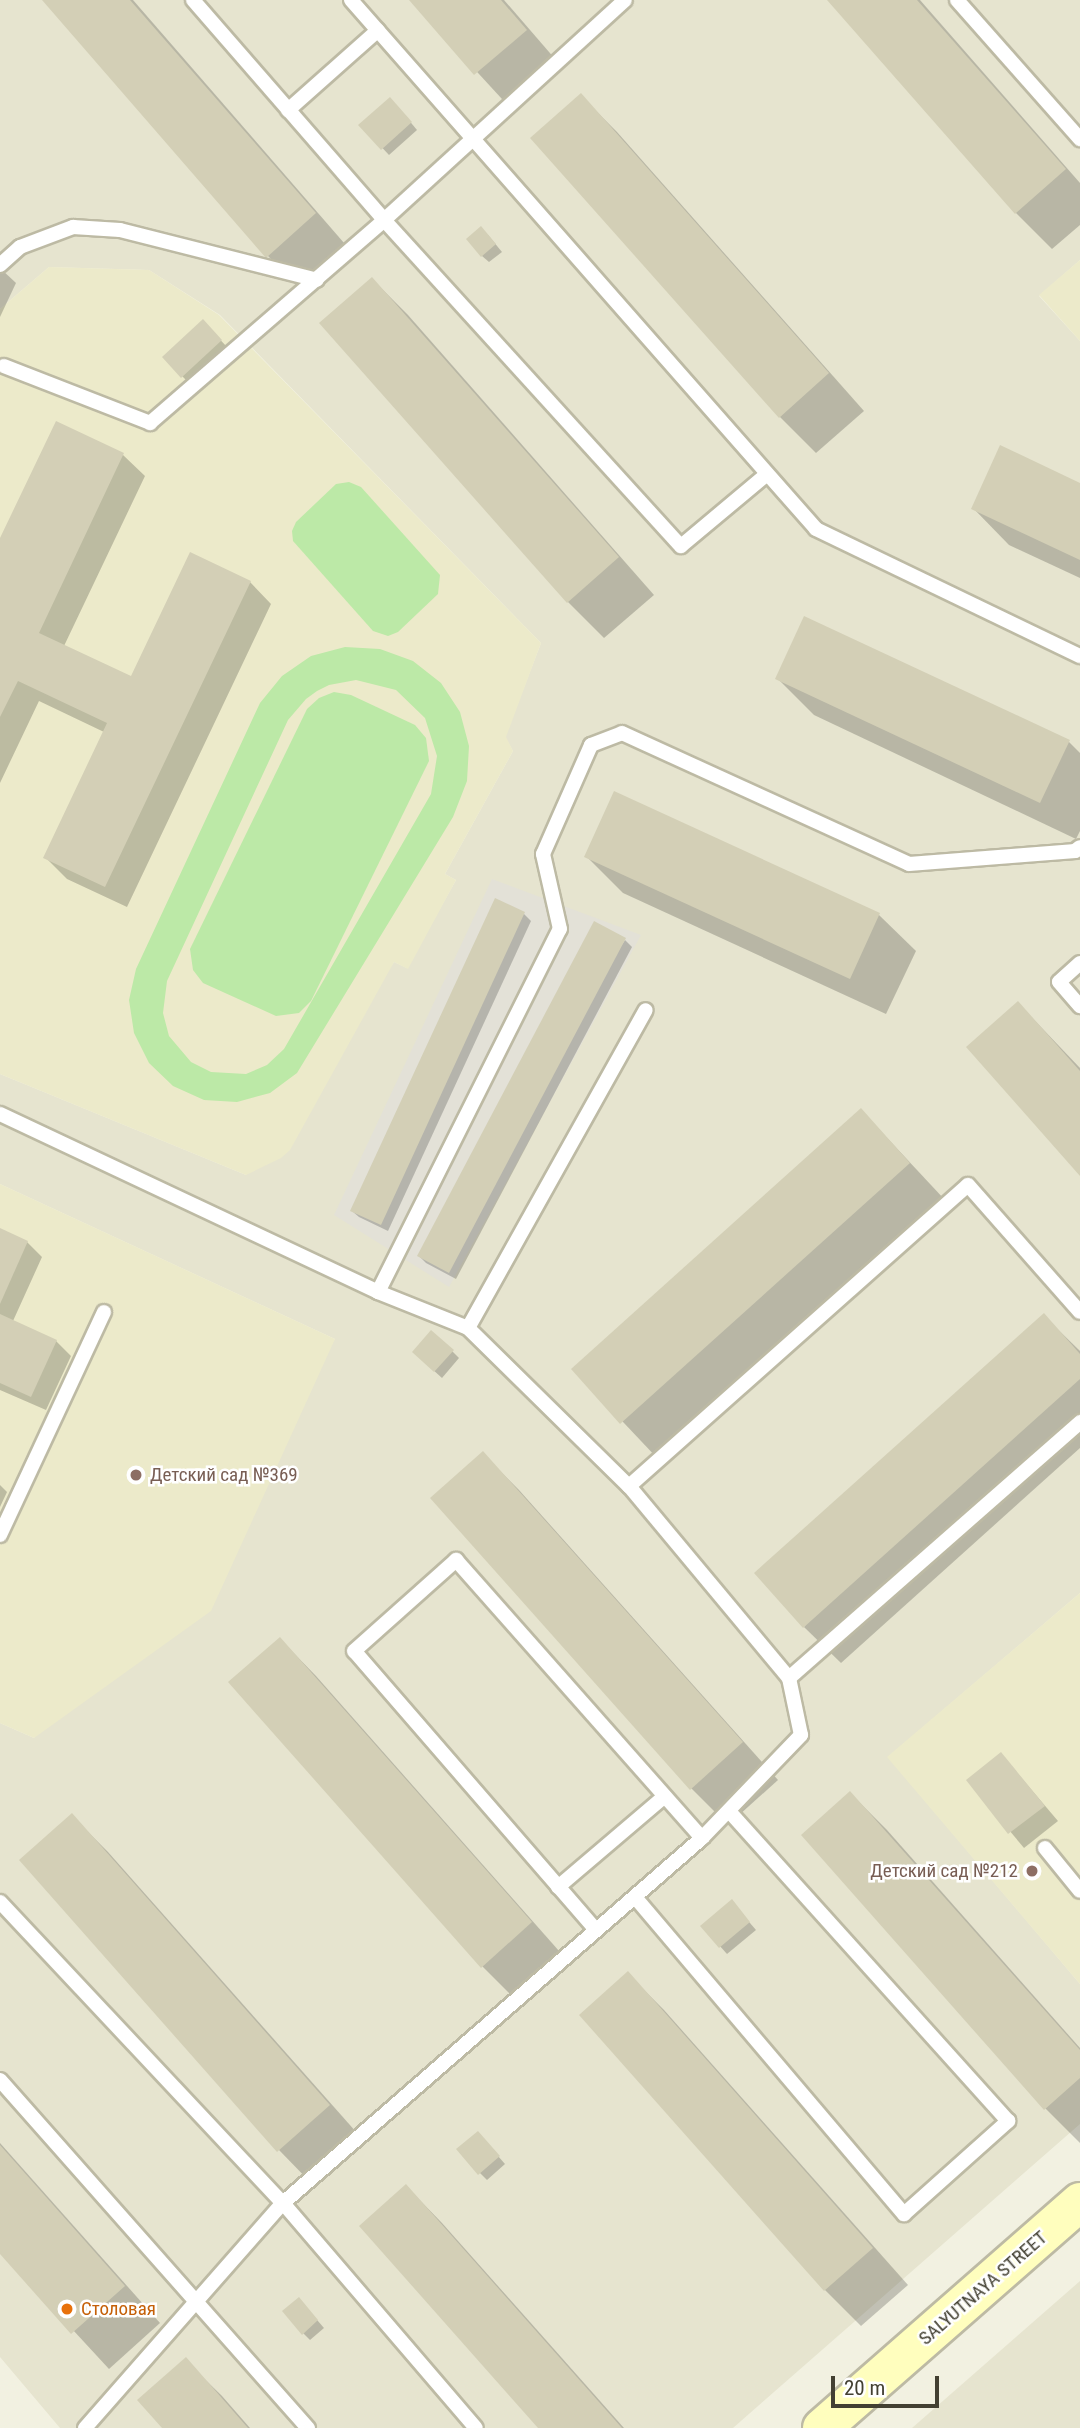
<!DOCTYPE html>
<meta charset="utf-8">
<style>
body{margin:0}
#map{position:relative;width:1080px;height:2428px;overflow:hidden;background:#f2f1e1;font-family:"Roboto Condensed",sans-serif}
div>[style]{position:absolute}
[style*='--x']{left:calc(var(--x)*1px);top:calc(var(--y)*1px);width:calc(var(--w)*1px);rotate:calc(var(--a)*1deg)}
.residential>*{inset:0;background:#e6e4cf}
.industrial>*{inset:0;background:#e3e1d7}
.education>*{inset:0;background:#eceaca}
.green>*{inset:0;background:#bce9a7}
.shadow>*{inset:0;background:#0003}
.building>*{inset:0;background:#d3cfb6}
.roads{filter:drop-shadow(2px 0 #bdbaa4) drop-shadow(-2px 0 #bdbaa4) drop-shadow(0 2px #bdbaa4) drop-shadow(0 -2px #bdbaa4)}
.lane>*{height:14px;margin:-7px;padding:0 7px;transform-origin:7px;border-radius:7px;background:#fff}
.secondary>*{height:38px;margin:-19px;padding:0 19px;transform-origin:19px;border-radius:19px;background:#fffebe}
.dots>*{width:19px;height:19px;translate:-50% -50%;box-sizing:border-box;border:4px solid #fff;border-radius:50%}
span{translate:-50% -50%;white-space:nowrap;text-align:center;line-height:1.15;-webkit-text-stroke:5px #fff;paint-order:stroke}
.education-label{font-size:19px;color:#785e54}
.left{translate:0 -50%;text-align:left}
.right{translate:-100% -50%;text-align:right}
.street-label{font-size:19px;color:#434032}
.food-label{font-size:19px;color:#c56008}
.scale{position:absolute;left:831px;top:2376px;width:108px;height:32px;box-sizing:border-box;border:4px solid #434032;border-top:0;padding-left:9px;font-size:21px;line-height:24px;white-space:nowrap;color:#434032;-webkit-text-stroke:5px #fff;paint-order:stroke}
</style>
<div id="map">
<div class="residential">
<i style="clip-path:polygon(0 0,1080px 0,1080px 260px,1039px 296px,1080px 341px,1080px 1593px,888px 1757px,1080px 1984px,1080px 2124px,733px 2428px,60px 2428px,0 2357px,0 1723px,34px 1738px,335px 1339px,0 1184px,0 1074px,246px 1175px,394px 962px,407px 968px,456px 880px,445px 874px,513px 751px,505px 737px,541px 643px,220px 315px,149px 270px,49px 267px,0 309px)"></i>
<i style="clip-path:polygon(1080px 2281px,1080px 2428px,912px 2428px)"></i>
</div>
<div class="industrial">
<i style="clip-path:polygon(492px 879px,641px 935px,449px 1287px,334px 1215px)"></i>
</div>
<div class="education">
<i style="clip-path:polygon(1080px 260px,1080px 341px,1039px 295px)"></i>
<i style="clip-path:polygon(49px 267px,149px 270px,219px 315px,541px 643px,506px 737px,513px 751px,445px 874px,456px 880px,408px 969px,394px 962px,290px 1150px,281px 1158px,246px 1175px,0 1074px,0 309px)"></i>
<i style="clip-path:polygon(0 1184px,335px 1339px,211px 1611px,34px 1738px,0 1723px)"></i>
<i style="clip-path:polygon(1080px 1593px,1080px 1984px,887px 1757px)"></i>
</div>
<div class="green">
<i style="clip-path:polygon(349px 482px,361px 487px,440px 575px,438px 594px,398px 632px,388px 636px,373px 631px,293px 541px,292px 531px,296px 522px,336px 484px)"></i>
<i style="clip-path:polygon(evenodd,345px 647px,380px 649px,413px 661px,441px 683px,460px 712px,469px 746px,467px 781px,453px 817px,297px 1073px,270px 1093px,237px 1102px,204px 1100px,173px 1086px,149px 1063px,134px 1033px,129px 1000px,136px 969px,260px 703px,282px 676px,311px 656px,345px 647px,356px 680px,396px 690px,425px 718px,437px 756px,431px 794px,284px 1049px,267px 1065px,246px 1074px,211px 1072px,191px 1062px,169px 1036px,163px 1013px,167px 981px,288px 720px,306px 699px,317px 691px,329px 685px,356px 680px)"></i>
<i style="clip-path:polygon(334px 692px,351px 695px,415px 725px,426px 738px,429px 761px,311px 1001px,299px 1013px,276px 1016px,203px 983px,193px 970px,190px 949px,307px 709px,319px 698px)"></i>
</div>
<div class="shadow">
<i style="clip-path:polygon(44px 0,133px 0,351px 251px,304px 293px,268px 256px)"></i>
<i style="clip-path:polygon(411px 0,504px 0,562px 67px,512px 110px)"></i>
<i style="clip-path:polygon(829px 0,920px 0,1080px 183px,1080px 225px,1052px 249px,1016px 213px)"></i>
<i style="clip-path:polygon(581px 96px,617px 132px,864px 411px,816px 453px,780px 417px)"></i>
<i style="clip-path:polygon(397px 106px,417px 130px,389px 155px,361px 125px)"></i>
<i style="clip-path:polygon(488px 235px,502px 252px,489px 262px,482px 256px)"></i>
<i style="clip-path:polygon(0 268px,16px 283px,0 317px)"></i>
<i style="clip-path:polygon(372px 279px,408px 315px,654px 595px,604px 638px,568px 602px)"></i>
<i style="clip-path:polygon(210px 329px,228px 348px,189px 383px,182px 376px)"></i>
<i style="clip-path:polygon(57px 423px,123px 455px,145px 476px,64px 646px,132px 678px,250px 582px,271px 604px,127px 907px,67px 879px,45px 857px,104px 732px,39px 701px,0 783px,0 543px)"></i>
<i style="clip-path:polygon(1080px 485px,1080px 578px,1009px 545px,973px 508px)"></i>
<i style="clip-path:polygon(777px 678px,1069px 742px,1080px 753px,1080px 831px,1076px 839px,814px 715px)"></i>
<i style="clip-path:polygon(615px 793px,879px 915px,916px 951px,886px 1014px,623px 893px,586px 856px)"></i>
<i style="clip-path:polygon(495px 900px,524px 914px,531px 921px,388px 1231px,359px 1217px,352px 1211px)"></i>
<i style="clip-path:polygon(625px 940px,632px 947px,456px 1279px,426px 1263px,419px 1256px)"></i>
<i style="clip-path:polygon(1018px 1003px,1080px 1068px,1080px 1174px)"></i>
<i style="clip-path:polygon(861px 1110px,945px 1200px,658px 1459px,573px 1369px)"></i>
<i style="clip-path:polygon(0 1230px,27px 1242px,42px 1257px,13px 1321px,56px 1341px,71px 1356px,46px 1410px,0 1390px)"></i>
<i style="clip-path:polygon(1044px 1316px,1080px 1351px,1080px 1448px,841px 1663px,804px 1627px)"></i>
<i style="clip-path:polygon(452px 1351px,459px 1358px,442px 1378px,421px 1359px)"></i>
<i style="clip-path:polygon(483px 1454px,519px 1490px,778px 1780px,728px 1825px,691px 1788px)"></i>
<i style="clip-path:polygon(0 1485px,7px 1492px,0 1507px)"></i>
<i style="clip-path:polygon(280px 1639px,316px 1676px,567px 1960px,519px 2003px,483px 1967px,231px 1682px)"></i>
<i style="clip-path:polygon(1001px 1754px,1058px 1821px,1024px 1848px,968px 1781px)"></i>
<i style="clip-path:polygon(850px 1793px,887px 1830px,1080px 2048px,1080px 2143px,1046px 2109px,804px 1835px)"></i>
<i style="clip-path:polygon(72px 1816px,108px 1852px,365px 2142px,315px 2187px,279px 2150px)"></i>
<i style="clip-path:polygon(738px 1909px,756px 1930px,727px 1954px,702px 1926px)"></i>
<i style="clip-path:polygon(628px 1974px,664px 2010px,908px 2285px,861px 2326px,825px 2290px)"></i>
<i style="clip-path:polygon(484px 2140px,505px 2164px,487px 2180px,480px 2173px)"></i>
<i style="clip-path:polygon(0 2143px,160px 2323px,109px 2369px,0 2251px)"></i>
<i style="clip-path:polygon(406px 2186px,442px 2223px,624px 2428px,540px 2428px)"></i>
<i style="clip-path:polygon(305px 2306px,324px 2328px,310px 2340px,303px 2333px)"></i>
<i style="clip-path:polygon(185px 2360px,222px 2396px,250px 2428px,164px 2428px)"></i>
</div>
<div class="building">
<i style="clip-path:polygon(42px 0,130px 0,316px 213px,266px 258px)"></i>
<i style="clip-path:polygon(409px 0,501px 0,527px 30px,474px 75px)"></i>
<i style="clip-path:polygon(827px 0,917px 0,1066px 169px,1015px 214px)"></i>
<i style="clip-path:polygon(581px 93px,829px 373px,779px 418px,530px 138px)"></i>
<i style="clip-path:polygon(390px 97px,412px 122px,381px 150px,358px 125px)"></i>
<i style="clip-path:polygon(481px 226px,496px 244px,481px 257px,466px 239px)"></i>
<i style="clip-path:polygon(372px 277px,619px 557px,567px 603px,319px 323px)"></i>
<i style="clip-path:polygon(203px 319px,222px 340px,181px 378px,162px 357px)"></i>
<i style="clip-path:polygon(56px 421px,124px 453px,39px 633px,131px 676px,190px 552px,251px 581px,105px 887px,43px 858px,107px 723px,18px 681px,0 717px,0 538px)"></i>
<i style="clip-path:polygon(1000px 445px,1080px 483px,1080px 560px,971px 509px)"></i>
<i style="clip-path:polygon(804px 616px,1070px 740px,1040px 803px,775px 679px)"></i>
<i style="clip-path:polygon(614px 791px,880px 913px,850px 979px,584px 857px)"></i>
<i style="clip-path:polygon(495px 898px,525px 912px,381px 1225px,350px 1211px)"></i>
<i style="clip-path:polygon(594px 921px,626px 938px,449px 1273px,417px 1256px)"></i>
<i style="clip-path:polygon(1018px 1001px,1080px 1071px,1080px 1176px,966px 1047px)"></i>
<i style="clip-path:polygon(861px 1108px,910px 1163px,620px 1424px,571px 1369px)"></i>
<i style="clip-path:polygon(0 1228px,28px 1241px,0 1304px)"></i>
<i style="clip-path:polygon(1044px 1313px,1080px 1354px,1080px 1379px,803px 1628px,754px 1573px)"></i>
<i style="clip-path:polygon(0 1314px,57px 1340px,31px 1397px,0 1383px)"></i>
<i style="clip-path:polygon(431px 1330px,454px 1350px,434px 1372px,412px 1352px)"></i>
<i style="clip-path:polygon(483px 1451px,743px 1742px,690px 1790px,430px 1498px)"></i>
<i style="clip-path:polygon(280px 1637px,532px 1922px,481px 1968px,228px 1682px)"></i>
<i style="clip-path:polygon(1001px 1752px,1045px 1806px,1008px 1834px,966px 1780px)"></i>
<i style="clip-path:polygon(850px 1791px,1080px 2050px,1080px 2078px,1044px 2110px,801px 1835px)"></i>
<i style="clip-path:polygon(72px 1813px,330px 2105px,277px 2152px,19px 1860px)"></i>
<i style="clip-path:polygon(732px 1899px,750px 1922px,719px 1948px,700px 1926px)"></i>
<i style="clip-path:polygon(628px 1971px,873px 2248px,824px 2291px,579px 2015px)"></i>
<i style="clip-path:polygon(478px 2131px,500px 2156px,478px 2175px,456px 2149px)"></i>
<i style="clip-path:polygon(0 2145px,125px 2286px,71px 2334px,0 2254px)"></i>
<i style="clip-path:polygon(406px 2184px,622px 2428px,538px 2428px,359px 2226px)"></i>
<i style="clip-path:polygon(299px 2297px,318px 2320px,302px 2335px,282px 2311px)"></i>
<i style="clip-path:polygon(186px 2357px,248px 2428px,162px 2428px,137px 2400px)"></i>
</div>
<div class="roads">
<div class="lane">
<i style="--x:193;--y:0;--w:291;--a:49"></i>
<i style="--x:384;--y:220;--w:441;--a:47.7"></i>
<i style="--x:681;--y:546;--w:112;--a:-39.9"></i>
<i style="--x:351;--y:0;--w:704;--a:48.68"></i>
<i style="--x:816;--y:529;--w:293;--a:25.7"></i>
<i style="--x:957;--y:0;--w:186;--a:48.5"></i>
<i style="--x:288;--y:110;--w:120;--a:-41.6"></i>
<i style="--x:0;--y:265;--w:27;--a:-42"></i>
<i style="--x:20;--y:247;--w:57;--a:-20.7"></i>
<i style="--x:73;--y:227;--w:47;--a:3.7"></i>
<i style="--x:120;--y:230;--w:203;--a:14.2"></i>
<i style="--x:4;--y:366;--w:157;--a:21.3"></i>
<i style="--x:150;--y:423;--w:310;--a:-40.9"></i>
<i style="--x:384;--y:220;--w:326;--a:-42.4"></i>
<i style="--x:1080;--y:963;--w:28;--a:138"></i>
<i style="--x:1059;--y:982;--w:32;--a:49"></i>
<i style="--x:0;--y:1114;--w:418;--a:25.2"></i>
<i style="--x:378;--y:1292;--w:97;--a:21.8"></i>
<i style="--x:468;--y:1328;--w:226;--a:44.5"></i>
<i style="--x:629;--y:1486;--w:250;--a:50.2"></i>
<i style="--x:378;--y:1292;--w:406;--a:-63.4"></i>
<i style="--x:560;--y:929;--w:77;--a:-102.8"></i>
<i style="--x:543;--y:854;--w:119;--a:-66.2"></i>
<i style="--x:591;--y:745;--w:33;--a:-21"></i>
<i style="--x:622;--y:733;--w:315;--a:24.5"></i>
<i style="--x:909;--y:864;--w:167;--a:-4.5"></i>
<i style="--x:1075;--y:851;--w:6;--a:-39"></i>
<i style="--x:468;--y:1328;--w:364;--a:-60.8"></i>
<i style="--x:629;--y:1486;--w:453;--a:-41.6"></i>
<i style="--x:968;--y:1185;--w:169;--a:48.6"></i>
<i style="--x:0;--y:1535;--w:246;--a:-65"></i>
<i style="--x:1045;--y:1848;--w:55;--a:50.9"></i>
<i style="--x:558;--y:1887;--w:140;--a:-40.4"></i>
<i style="--x:635;--y:1897;--w:416;--a:49.7"></i>
<i style="--x:904;--y:2214;--w:140;--a:-41.8"></i>
<i style="--x:1008;--y:2121;--w:417;--a:-132"></i>
<i style="--x:0;--y:1902;--w:413;--a:46.8"></i>
<i style="--x:283;--y:2203;--w:296;--a:49.4"></i>
<i style="--x:596;--y:1930;--w:369;--a:-130.9"></i>
<i style="--x:354;--y:1651;--w:137;--a:-41.7"></i>
<i style="--x:456;--y:1560;--w:371;--a:48.5"></i>
<i style="--x:0;--y:2080;--w:465;--a:48.5"></i>
<i style="--x:85;--y:2428;--w:300;--a:-48.7"></i>
<i style="--x:283;--y:2203;--w:556;--a:-41.06"></i>
<i style="--x:702;--y:1838;--w:143;--a:-46.1"></i>
<i style="--x:801;--y:1735;--w:58;--a:-101.9"></i>
<i style="--x:789;--y:1678;--w:388;--a:-41.3"></i>
</div>
<div class="secondary">
<i style="--x:822;--y:2428;--w:343;--a:-41.2"></i>
</div>
</div>
<div class="dots">
<i style="left:136px;top:1475px;background:#8d6e63"></i>
<i style="left:1032px;top:1871px;background:#8d6e63"></i>
<i style="left:67px;top:2309px;background:#e8710a"></i>
</div>
<div class="education-label">
<span class="left" style="left:150px;top:1475px">Детский сад №369</span>
<span class="right" style="left:1018px;top:1871px">Детский сад №212</span>
</div>
<div class="street-label">
<span style="left:983px;top:2288px;rotate:-41deg">SALYUTNAYA STREET</span>
</div>
<div class="food-label">
<span class="left" style="left:81px;top:2309px">Столовая</span>
</div>
<div class="scale">20 m</div>
</div>
